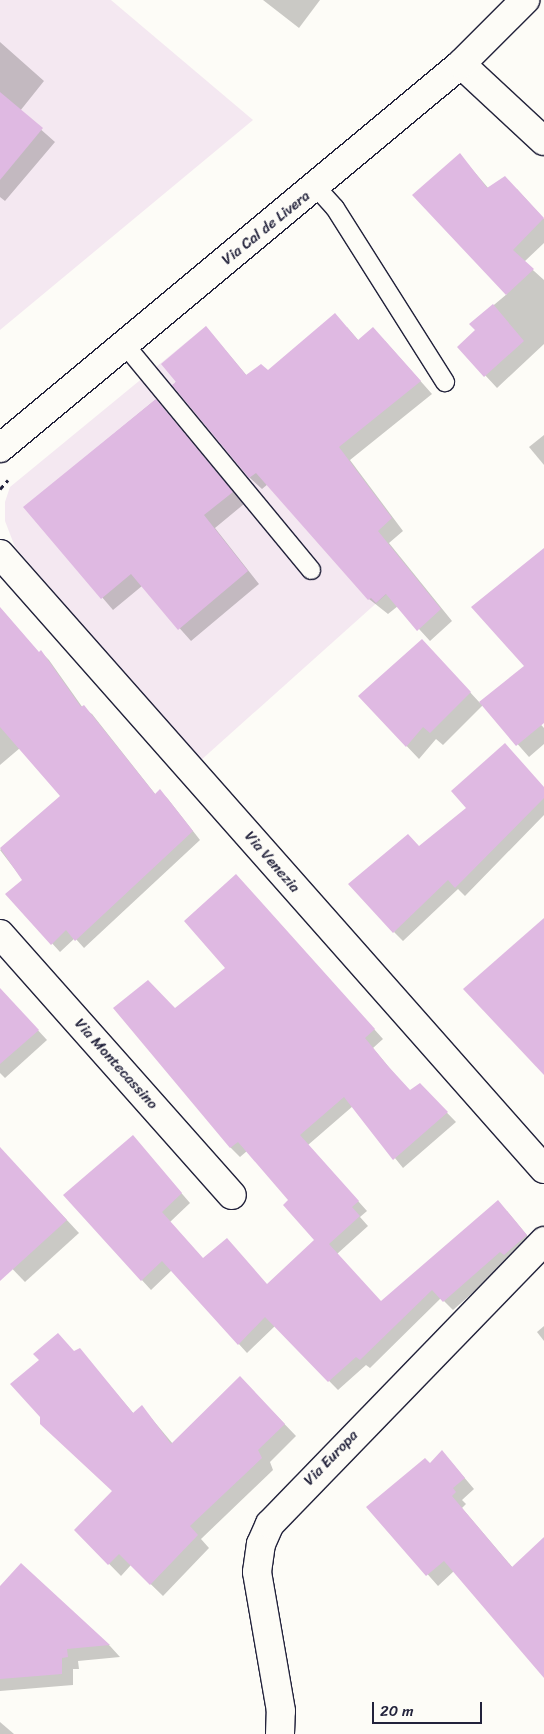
<!DOCTYPE html>
<style>
body{margin:0}
#map{position:relative;width:544px;height:1734px;overflow:hidden;background:#fdfcf7;font-family:Sriracha,sans-serif}
div>[style]{position:absolute}
[style*='--x']{left:calc(var(--x)*1px);top:calc(var(--y)*1px);width:calc(var(--w)*1px);rotate:calc(var(--a)*1deg)}
.built>*{inset:0;background:#f4e8f1}
.shadow>*{inset:0;background:#0003}
.building>*{inset:0;background:#dfb9e2}
.path>*{height:3px;margin-top:-1.5px;transform-origin:0;background:repeating-linear-gradient(90deg,#22223b 0 5px,transparent 0 9px)}
.roads{filter:drop-shadow(1px 0 #22223b) drop-shadow(-1px 0 #22223b) drop-shadow(0 1px #22223b) drop-shadow(0 -1px #22223b)}
.service>*{height:18px;margin:-9px;padding:0 9px;transform-origin:9px;border-radius:9px;background:#fdfcf7}
.minor>*{height:28px;margin:-14px;padding:0 14px;transform-origin:14px;border-radius:14px;background:#fdfcf7}
.tertiary>*{height:28px;margin:-14px;padding:0 14px;transform-origin:14px;border-radius:14px;background:#fdfcf7}
span{translate:-50% -50%;white-space:nowrap;text-align:center;line-height:1.15;-webkit-text-stroke:5px #fdfcf7;paint-order:stroke}
.street-label{font-size:15px;color:#22223b}
.scale{position:absolute;left:372px;top:1702px;width:110px;height:22px;box-sizing:border-box;border:2px solid #22223b;border-top:0;padding-left:6px;font-size:15px;line-height:18px;white-space:nowrap;color:#22223b;-webkit-text-stroke:4px #fdfcf7;paint-order:stroke}
</style>
<div id="map">
<div class="built">
<i style="clip-path:polygon(0 0,111px 0,253px 120px,0 330px)"></i>
<i style="clip-path:polygon(206px 326px,410px 573px,200px 761px,15px 547px,5px 521px,5px 502px,10px 487px)"></i>
</div>
<div class="shadow">
<i style="clip-path:polygon(263px 0,320px 0,299px 28px)"></i>
<i style="clip-path:polygon(0 42px,44px 81px,20px 111px,55px 142px,5px 201px,0 197px)"></i>
<i style="clip-path:polygon(460px 155px,489px 189px,517px 189px,544px 219px,544px 243px,524px 262px,544px 280px,544px 344px,497px 388px,459px 347px,477px 330px,471px 324px,507px 294px,414px 195px)"></i>
<i style="clip-path:polygon(206px 327px,247px 376px,268px 372px,347px 327px,359px 341px,385px 341px,432px 394px,350px 460px,403px 531px,389px 543px,452px 621px,430px 641px,398px 606px,388px 614px,369px 599px,268px 484px,262px 489px,250px 478px,174px 385px)"></i>
<i style="clip-path:polygon(155px 400px,244px 504px,215px 528px,259px 584px,191px 641px,142px 586px,113px 610px,25px 507px)"></i>
<i style="clip-path:polygon(544px 435px,544px 465px,529px 447px)"></i>
<i style="clip-path:polygon(544px 550px,544px 706px,533px 716px,544px 728px,544px 744px,529px 757px,483px 705px,443px 745px,436px 739px,419px 759px,359px 696px,434px 653px,480px 703px,526px 666px)"></i>
<i style="clip-path:polygon(0 608px,39px 653px,41px 652px,49px 660px,83px 708px,92px 714px,156px 795px,160px 791px,168px 799px,200px 840px,84px 948px,75px 938px,60px 952px,7px 894px,23px 880px,0 850px,62px 796px,20px 748px,0 765px)"></i>
<i style="clip-path:polygon(544px 788px,544px 815px,465px 896px,458px 889px,403px 941px,394px 932px,419px 847px,468px 808px)"></i>
<i style="clip-path:polygon(245px 885px,383px 1039px,373px 1048px,397px 1077px,411px 1092px,420px 1085px,456px 1122px,403px 1168px,353px 1106px,308px 1145px,367px 1211px,360px 1217px,368px 1226px,337px 1254px,381px 1303px,507px 1211px,535px 1245px,510px 1260px,453px 1310px,441px 1298px,370px 1368px,366px 1365px,338px 1390px,275px 1326px,247px 1353px,172px 1270px,151px 1290px,64px 1195px,133px 1137px,190px 1203px,170px 1222px,203px 1259px,268px 1285px,316px 1240px,289px 1200px,247px 1151px,240px 1157px,231px 1148px,115px 1008px,175px 1009px,227px 968px)"></i>
<i style="clip-path:polygon(0 989px,47px 1040px,5px 1078px,0 1073px)"></i>
<i style="clip-path:polygon(0 1171px,24px 1174px,79px 1233px,25px 1282px,0 1256px)"></i>
<i style="clip-path:polygon(544px 1326px,544px 1341px,537px 1332px)"></i>
<i style="clip-path:polygon(80px 1350px,134px 1414px,142px 1407px,173px 1444px,252px 1390px,296px 1436px,270px 1462px,273px 1470px,201px 1539px,209px 1548px,163px 1596px,131px 1565px,121px 1576px,76px 1530px,113px 1492px,75px 1352px)"></i>
<i style="clip-path:polygon(452px 1463px,474px 1489px,462px 1500px,466px 1504px,462px 1508px,513px 1568px,544px 1553px,544px 1676px,454px 1571px,438px 1586px,368px 1507px,430px 1465px)"></i>
<i style="clip-path:polygon(21px 1565px,110px 1646px,120px 1657px,78px 1661px,79px 1669px,73px 1669px,73px 1685px,0 1691px,0 1588px)"></i>
<i style="clip-path:polygon(0 1722px,14px 1734px,0 1734px)"></i>
</div>
<div class="building">
<i style="clip-path:polygon(0 92px,43px 128px,0 180px)"></i>
<i style="clip-path:polygon(460px 153px,487px 188px,505px 176px,544px 218px,513px 250px,534px 269px,506px 295px,412px 195px)"></i>
<i style="clip-path:polygon(493px 304px,524px 341px,484px 377px,457px 347px,475px 330px,469px 324px)"></i>
<i style="clip-path:polygon(335px 313px,358px 340px,373px 327px,421px 381px,339px 447px,392px 518px,378px 531px,441px 609px,417px 631px,386px 594px,376px 603px,371px 598px,368px 600px,256px 473px,249px 478px,172px 385px,176px 382px,161px 364px,206px 326px,246px 375px,261px 364px,268px 370px)"></i>
<i style="clip-path:polygon(156px 399px,233px 492px,204px 515px,248px 571px,178px 630px,131px 574px,101px 599px,23px 507px)"></i>
<i style="clip-path:polygon(544px 548px,544px 723px,516px 746px,479px 702px,524px 666px,471px 607px)"></i>
<i style="clip-path:polygon(0 607px,39px 652px,41px 650px,81px 707px,84px 705px,155px 794px,160px 789px,193px 831px,75px 941px,66px 930px,51px 945px,5px 894px,22px 880px,0 848px,60px 796px,0 727px)"></i>
<i style="clip-path:polygon(422px 639px,471px 692px,430px 733px,423px 727px,406px 747px,358px 696px)"></i>
<i style="clip-path:polygon(505px 743px,544px 787px,544px 798px,455px 888px,448px 880px,393px 933px,348px 884px,408px 834px,419px 846px,466px 808px,451px 791px)"></i>
<i style="clip-path:polygon(236px 874px,375px 1029px,365px 1038px,388px 1066px,410px 1090px,420px 1083px,448px 1112px,393px 1160px,344px 1097px,300px 1135px,359px 1201px,352px 1207px,360px 1216px,329px 1244px,381px 1301px,498px 1200px,527px 1235px,504px 1255px,500px 1252px,443px 1302px,432px 1290px,360px 1360px,356px 1357px,328px 1382px,265px 1317px,238px 1345px,162px 1261px,141px 1281px,63px 1195px,133px 1135px,182px 1193px,162px 1212px,203px 1258px,227px 1238px,267px 1284px,314px 1240px,283px 1205px,288px 1200px,238px 1142px,230px 1148px,113px 1008px,148px 980px,175px 1008px,225px 968px,184px 921px)"></i>
<i style="clip-path:polygon(544px 918px,544px 1075px,463px 989px)"></i>
<i style="clip-path:polygon(0 988px,39px 1030px,0 1064px)"></i>
<i style="clip-path:polygon(0 1147px,67px 1220px,0 1281px)"></i>
<i style="clip-path:polygon(58px 1333px,74px 1351px,80px 1348px,133px 1413px,142px 1405px,171px 1444px,240px 1376px,285px 1424px,258px 1450px,262px 1458px,190px 1526px,198px 1535px,150px 1585px,119px 1554px,108px 1565px,74px 1530px,112px 1491px,40px 1424px,40px 1417px,10px 1384px,39px 1360px,33px 1354px)"></i>
<i style="clip-path:polygon(442px 1450px,465px 1478px,453px 1488px,456px 1492px,452px 1496px,512px 1567px,544px 1537px,544px 1678px,444px 1561px,426px 1576px,366px 1507px,425px 1458px,430px 1463px)"></i>
<i style="clip-path:polygon(21px 1563px,110px 1645px,67px 1649px,68px 1657px,62px 1658px,62px 1674px,0 1679px,0 1586px)"></i>
</div>
<div class="path">
<i style="--x:0;--y:489;--w:12;--a:-48"></i>
</div>
<div class="roads">
<div class="service">
<i style="--x:316;--y:187;--w:28;--a:48"></i>
<i style="--x:335;--y:208;--w:206;--a:57.7"></i>
<i style="--x:125;--y:345;--w:292;--a:50.4"></i>
</div>
<div class="minor">
<i style="--x:461;--y:64;--w:113;--a:42.9"></i>
<i style="--x:0;--y:554;--w:821;--a:48.51"></i>
<i style="--x:0;--y:934;--w:349;--a:48.4"></i>
<i style="--x:280;--y:1734;--w:23;--a:-88"></i>
<i style="--x:281;--y:1711;--w:141;--a:-99.8"></i>
<i style="--x:257;--y:1572;--w:28;--a:-82"></i>
<i style="--x:261;--y:1544;--w:22;--a:-66"></i>
<i style="--x:270;--y:1524;--w:394;--a:-45.9"></i>
</div>
<div class="tertiary">
<i style="--x:0;--y:448;--w:600;--a:-39.79"></i>
<i style="--x:461;--y:64;--w:91;--a:-45"></i>
</div>
</div>
<div class="street-label">
<span style="left:266px;top:228px;rotate:-39deg">Via Cal de Livera</span>
<span style="left:272px;top:862px;rotate:49deg">Via Venezia</span>
<span style="left:116px;top:1064px;rotate:48deg">Via Montecassino</span>
<span style="left:331px;top:1458px;rotate:-46deg">Via Europa</span>
</div>
<div class="scale">20 m</div>
</div>
